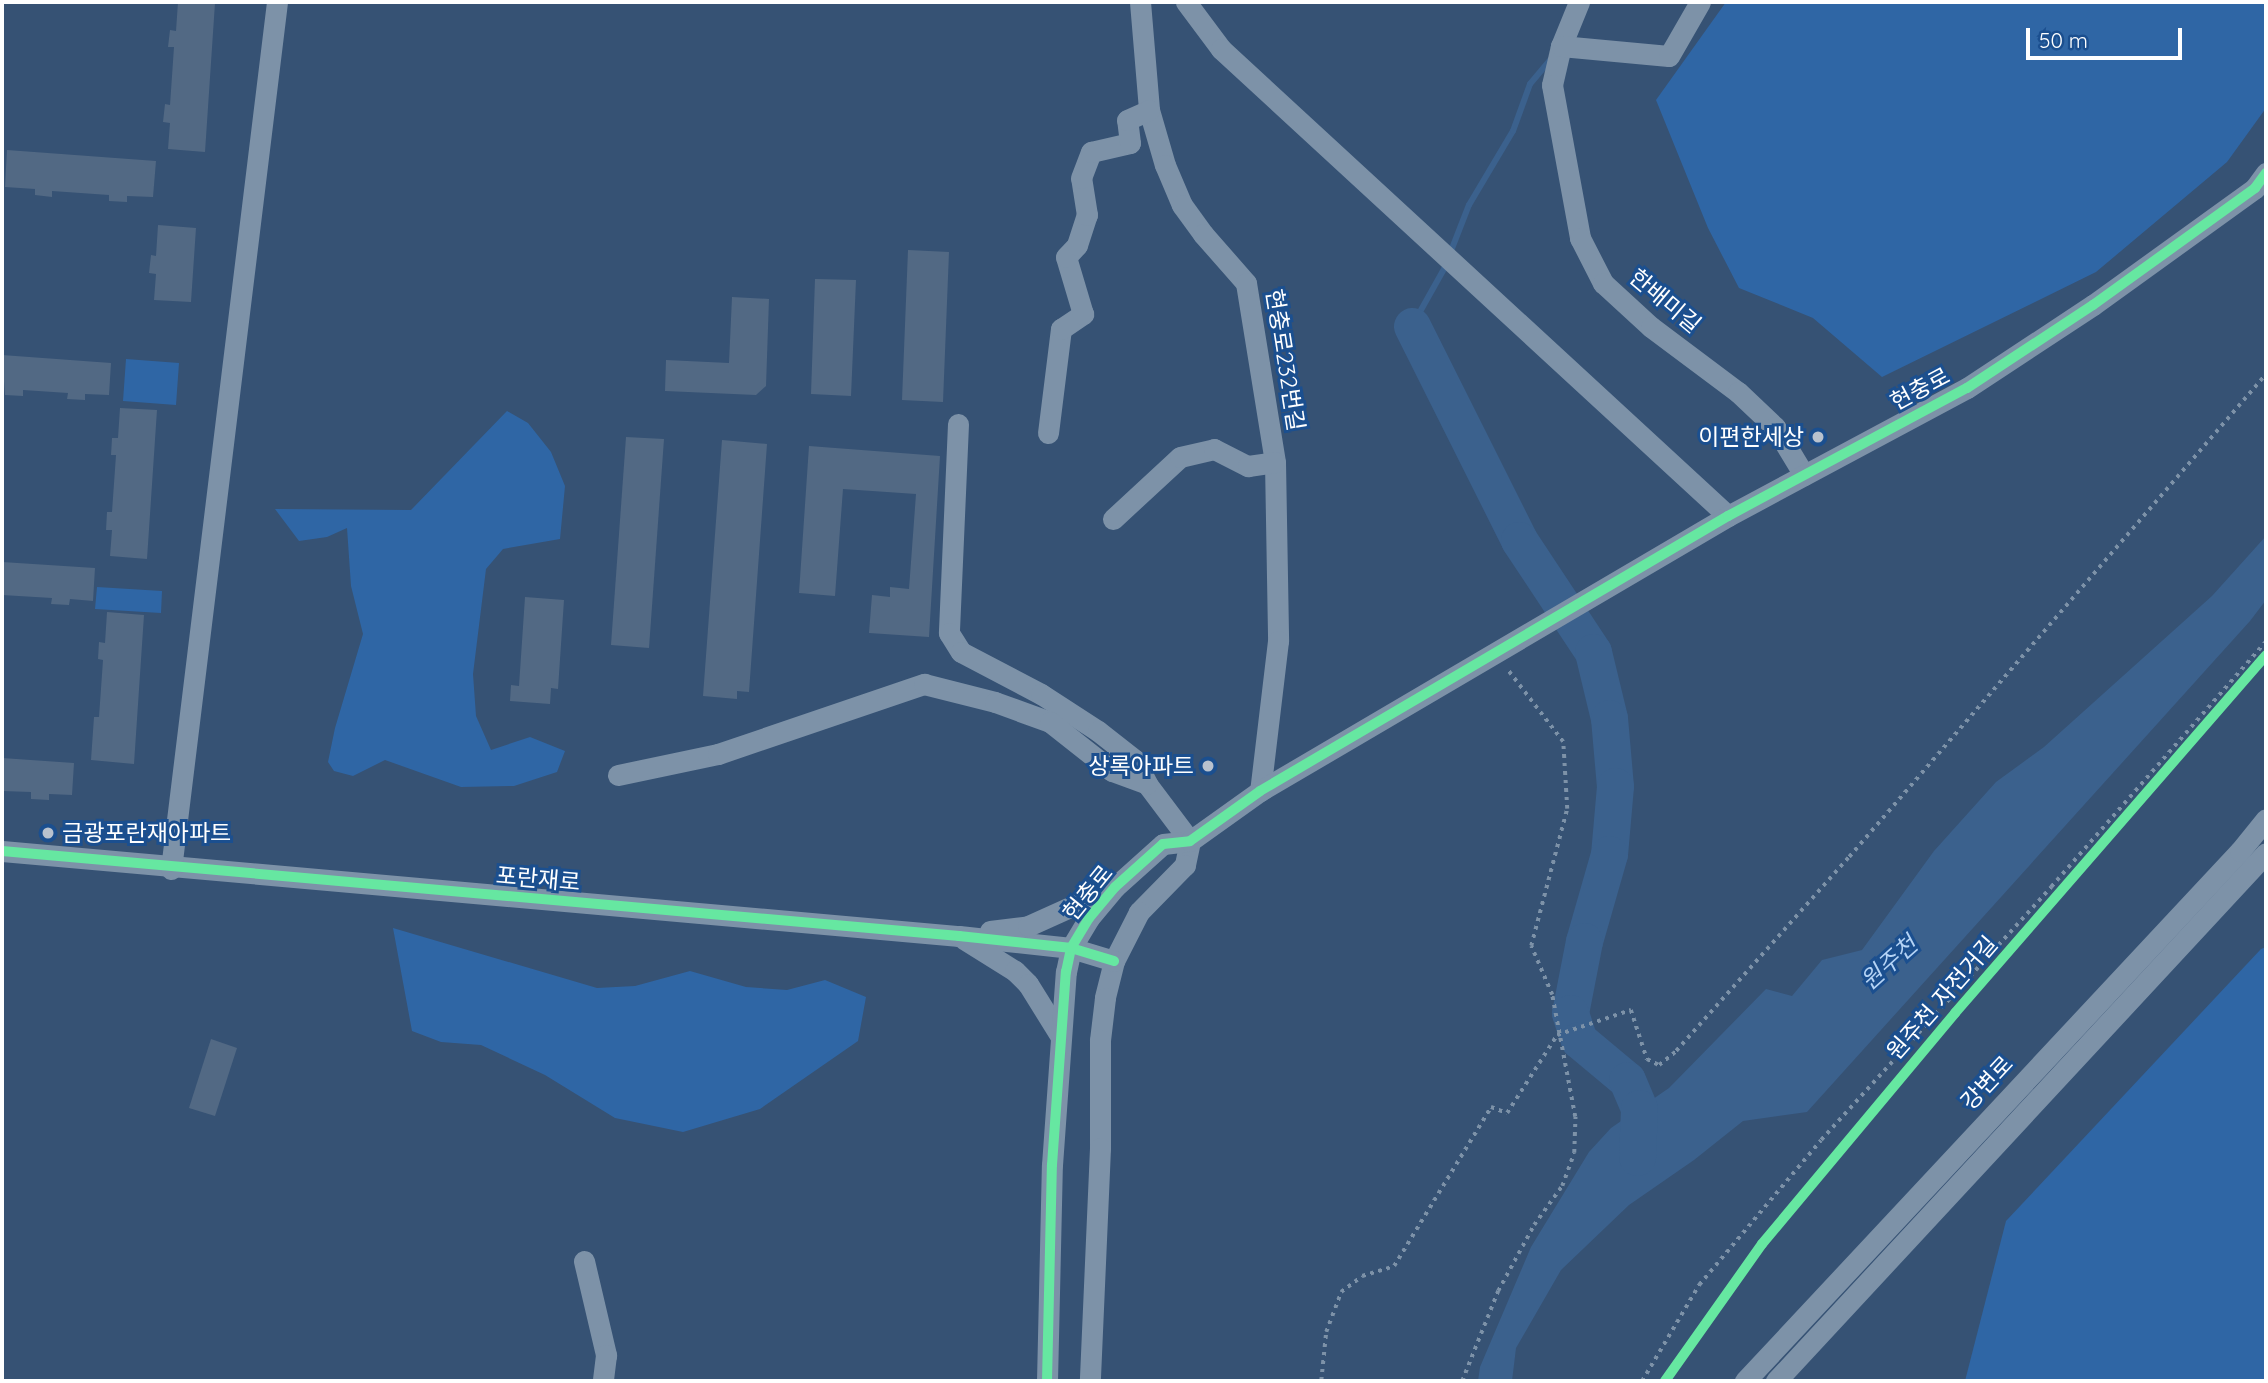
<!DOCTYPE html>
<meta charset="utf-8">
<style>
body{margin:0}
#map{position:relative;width:2268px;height:1383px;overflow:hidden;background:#365274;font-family:Quicksand,"Noto Sans KR",sans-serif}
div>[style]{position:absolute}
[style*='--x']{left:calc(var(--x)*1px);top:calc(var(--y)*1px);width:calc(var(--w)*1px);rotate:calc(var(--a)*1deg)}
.green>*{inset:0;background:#2f66a5}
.water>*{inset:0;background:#3b618d}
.stream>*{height:6px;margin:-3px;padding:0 3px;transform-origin:3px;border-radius:3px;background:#3b618d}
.river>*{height:37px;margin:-18.5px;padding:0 18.5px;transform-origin:18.5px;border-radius:18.5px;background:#3b618d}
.building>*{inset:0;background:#526984}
.path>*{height:3.5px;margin-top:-1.75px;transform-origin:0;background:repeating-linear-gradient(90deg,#7d92a8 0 3.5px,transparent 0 8.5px)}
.minor>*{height:21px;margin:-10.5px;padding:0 10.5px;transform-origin:10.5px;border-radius:10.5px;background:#7d92a8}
.cycleway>*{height:10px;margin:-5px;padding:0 5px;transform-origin:5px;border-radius:5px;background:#66e7a1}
.dots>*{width:19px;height:19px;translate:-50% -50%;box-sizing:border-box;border:4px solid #1b4f8f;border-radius:50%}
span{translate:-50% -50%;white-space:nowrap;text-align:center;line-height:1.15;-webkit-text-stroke:6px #1b4f8f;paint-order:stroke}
.street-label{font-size:23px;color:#fff}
.poi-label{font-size:23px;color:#fff}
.right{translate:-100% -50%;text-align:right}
.left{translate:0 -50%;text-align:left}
.water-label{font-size:24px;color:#b5d3f5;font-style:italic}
.frame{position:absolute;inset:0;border:4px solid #fff;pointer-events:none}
.scale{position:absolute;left:2026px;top:28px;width:156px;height:32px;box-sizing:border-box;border:4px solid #fff;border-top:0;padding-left:9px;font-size:21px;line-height:24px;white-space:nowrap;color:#fff;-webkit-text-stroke:5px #1b4f8f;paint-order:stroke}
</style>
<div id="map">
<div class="green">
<i style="clip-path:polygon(1726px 2px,2266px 2px,2266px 108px,2227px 162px,2096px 272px,1882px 377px,1813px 318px,1739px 288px,1708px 228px,1656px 100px)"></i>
<i style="clip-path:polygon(126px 359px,179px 363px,176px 405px,123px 401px)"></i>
<i style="clip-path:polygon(507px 411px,528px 423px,551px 452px,565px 486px,560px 539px,503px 549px,486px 569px,473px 674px,476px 716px,491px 750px,530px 737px,565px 751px,557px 772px,514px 786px,461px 787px,385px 760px,353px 776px,334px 771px,328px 762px,335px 728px,363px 634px,351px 586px,347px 528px,327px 537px,299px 541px,275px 509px,411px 510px)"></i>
<i style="clip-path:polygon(97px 587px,162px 591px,161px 613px,95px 609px)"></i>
<i style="clip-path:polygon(393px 928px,597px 988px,635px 986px,690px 971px,746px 987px,787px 990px,825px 980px,866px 997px,858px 1041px,760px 1109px,683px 1132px,615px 1118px,545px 1075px,481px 1045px,441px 1042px,412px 1031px)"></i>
<i style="clip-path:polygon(2266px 947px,2266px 1381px,1965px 1381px,2006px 1221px,2261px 949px)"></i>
</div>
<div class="water">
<i style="clip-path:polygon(2266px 536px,2266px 600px,2250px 621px,1807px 1112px,1743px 1121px,1694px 1160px,1629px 1205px,1561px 1270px,1516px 1348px,1512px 1381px,1478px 1381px,1480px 1367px,1531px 1247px,1589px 1152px,1611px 1128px,1669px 1088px,1766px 989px,1792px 996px,1822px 960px,1862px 950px,1934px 851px,1996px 782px,2044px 747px,2212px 596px)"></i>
</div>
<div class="stream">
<i style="--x:1412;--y:326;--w:65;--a:-60.7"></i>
<i style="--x:1444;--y:269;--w:69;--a:-68.7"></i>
<i style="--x:1469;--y:205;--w:86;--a:-59.3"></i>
<i style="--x:1513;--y:131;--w:50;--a:-70.1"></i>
<i style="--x:1530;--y:84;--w:31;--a:-50"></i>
</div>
<div class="river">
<i style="--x:1412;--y:326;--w:239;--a:63.4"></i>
<i style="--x:1519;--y:540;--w:134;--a:56.5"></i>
<i style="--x:1593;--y:652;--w:68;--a:76.4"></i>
<i style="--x:1609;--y:718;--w:68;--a:85"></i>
<i style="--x:1615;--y:786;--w:68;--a:95"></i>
<i style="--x:1609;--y:854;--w:91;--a:106"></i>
<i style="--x:1584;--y:941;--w:73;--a:101"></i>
<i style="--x:1570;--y:1013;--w:28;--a:72"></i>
<i style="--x:1579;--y:1040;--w:62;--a:39.8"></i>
<i style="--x:1627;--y:1080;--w:30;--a:67"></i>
<i style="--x:1639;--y:1108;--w:49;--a:92.3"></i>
</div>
<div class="building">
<i style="clip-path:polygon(178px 2px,215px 3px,205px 152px,168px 149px,170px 123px,163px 122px,165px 104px,170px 105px,174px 47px,168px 47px,170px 30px,176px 31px)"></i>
<i style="clip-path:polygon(7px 150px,156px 161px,153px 197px,127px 196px,127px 202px,109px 201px,109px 195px,52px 191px,52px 197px,35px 195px,35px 189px,5px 187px)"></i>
<i style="clip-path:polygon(158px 225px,196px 228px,191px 302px,154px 300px,156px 274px,149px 273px,151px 255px,156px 256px)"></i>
<i style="clip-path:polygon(908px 250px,949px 252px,943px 402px,902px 400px)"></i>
<i style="clip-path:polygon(815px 279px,856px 280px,851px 396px,811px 394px)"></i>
<i style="clip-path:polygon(732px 297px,769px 299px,766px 386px,756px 395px,665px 391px,666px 360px,729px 363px)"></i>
<i style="clip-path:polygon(2px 355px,111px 363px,109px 395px,85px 394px,85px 400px,67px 399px,68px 393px,23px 390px,23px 396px,5px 395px)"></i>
<i style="clip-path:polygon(120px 408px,157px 410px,147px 559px,110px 556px,112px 530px,106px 530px,107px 512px,112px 512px,116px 455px,111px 455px,112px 438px,118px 438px)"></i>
<i style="clip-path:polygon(626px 437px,664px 439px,649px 648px,611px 645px)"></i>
<i style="clip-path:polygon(722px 440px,767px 444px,749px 692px,737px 691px,737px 699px,703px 696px)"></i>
<i style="clip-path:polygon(809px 446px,940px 456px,929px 637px,869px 633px,872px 595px,890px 597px,890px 587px,909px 589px,916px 494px,843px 489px,835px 596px,799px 593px)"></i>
<i style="clip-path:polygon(2px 562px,95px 568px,93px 601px,70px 599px,69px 605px,51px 604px,52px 598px,2px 595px)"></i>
<i style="clip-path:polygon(525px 597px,564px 600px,558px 689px,551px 688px,550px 704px,510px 701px,511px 685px,519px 686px)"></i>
<i style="clip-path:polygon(107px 612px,144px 615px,134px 764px,91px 760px,94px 717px,99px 717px,103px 660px,98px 659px,99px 642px,105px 643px)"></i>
<i style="clip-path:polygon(2px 758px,74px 763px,72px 795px,49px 794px,49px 800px,31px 799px,31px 792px,2px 791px)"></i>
<i style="clip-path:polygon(211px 1039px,237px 1048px,215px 1116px,189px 1108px)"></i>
</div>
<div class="path">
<i style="--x:1321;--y:1381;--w:49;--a:-84.2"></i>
<i style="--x:1326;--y:1332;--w:43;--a:-69.4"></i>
<i style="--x:1341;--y:1292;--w:26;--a:-37"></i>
<i style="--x:1362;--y:1276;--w:34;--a:-17"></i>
<i style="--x:1394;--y:1266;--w:186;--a:-58.6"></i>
<i style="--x:1491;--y:1107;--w:17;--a:21"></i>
<i style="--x:1507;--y:1113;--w:93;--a:-57.3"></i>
<i style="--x:1557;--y:1035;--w:78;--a:-18.7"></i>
<i style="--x:1631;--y:1010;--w:52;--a:71.9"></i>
<i style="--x:1647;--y:1059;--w:13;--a:27"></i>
<i style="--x:1659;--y:1065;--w:22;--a:-39"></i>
<i style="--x:1676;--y:1051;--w:260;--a:-48.3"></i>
<i style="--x:1849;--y:857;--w:638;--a:-49.19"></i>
<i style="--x:1462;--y:1381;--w:97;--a:-68.2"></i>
<i style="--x:1498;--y:1291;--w:75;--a:-61.4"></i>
<i style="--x:1534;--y:1225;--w:48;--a:-54.3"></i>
<i style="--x:1562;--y:1186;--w:35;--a:-70"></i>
<i style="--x:1574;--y:1153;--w:36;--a:-88"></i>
<i style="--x:1575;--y:1117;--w:124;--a:-100.7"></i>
<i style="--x:1552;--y:995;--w:53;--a:-113.2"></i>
<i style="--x:1531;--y:946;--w:142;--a:-75.3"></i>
<i style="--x:1567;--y:809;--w:67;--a:-93.4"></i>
<i style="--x:1563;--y:742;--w:93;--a:-127.6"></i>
<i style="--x:1642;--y:1381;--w:112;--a:-59.3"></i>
<i style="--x:1699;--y:1285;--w:189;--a:-49.9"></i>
<i style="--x:1821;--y:1140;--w:342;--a:-47.7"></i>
<i style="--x:2051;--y:887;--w:327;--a:-48.8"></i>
</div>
<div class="minor">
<i style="--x:1140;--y:2;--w:108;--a:85.2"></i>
<i style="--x:1149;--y:110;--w:57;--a:73.8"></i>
<i style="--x:1165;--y:165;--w:43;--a:67"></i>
<i style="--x:1182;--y:205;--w:36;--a:54"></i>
<i style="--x:1203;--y:234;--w:65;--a:48.7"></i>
<i style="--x:1246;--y:283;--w:181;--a:80.8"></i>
<i style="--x:1275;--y:462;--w:179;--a:89"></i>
<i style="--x:1278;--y:641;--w:151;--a:96.8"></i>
<i style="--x:1186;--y:2;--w:59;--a:53.3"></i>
<i style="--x:1221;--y:49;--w:689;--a:42.65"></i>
<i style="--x:1579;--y:2;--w:48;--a:112.2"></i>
<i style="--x:1561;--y:46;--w:40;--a:103"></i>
<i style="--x:1552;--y:85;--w:156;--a:79.6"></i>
<i style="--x:1580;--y:238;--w:51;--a:62.9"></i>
<i style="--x:1603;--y:283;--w:65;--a:42.5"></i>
<i style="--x:1651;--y:327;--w:109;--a:36.8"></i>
<i style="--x:1738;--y:392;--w:51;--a:43.4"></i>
<i style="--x:1775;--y:427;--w:56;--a:58.9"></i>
<i style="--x:1561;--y:46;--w:108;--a:5.3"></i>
<i style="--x:1669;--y:56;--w:62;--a:-60.1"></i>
<i style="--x:958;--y:424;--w:209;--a:92.5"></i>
<i style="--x:949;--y:633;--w:22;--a:58"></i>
<i style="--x:961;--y:652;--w:90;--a:27.7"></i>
<i style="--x:1041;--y:694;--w:68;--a:33"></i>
<i style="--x:1098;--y:731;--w:47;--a:38.1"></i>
<i style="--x:1135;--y:760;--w:27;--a:63"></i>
<i style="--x:1147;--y:784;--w:71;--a:53"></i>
<i style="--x:1190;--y:841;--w:25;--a:102"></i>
<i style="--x:1185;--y:865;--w:66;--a:134.4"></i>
<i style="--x:1139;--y:912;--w:55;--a:117"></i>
<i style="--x:1114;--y:961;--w:38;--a:104"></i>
<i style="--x:1105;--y:998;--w:42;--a:96.8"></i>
<i style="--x:1100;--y:1040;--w:108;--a:90"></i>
<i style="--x:1100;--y:1148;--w:233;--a:92.5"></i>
<i style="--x:1048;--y:433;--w:105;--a:-82.9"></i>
<i style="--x:1061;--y:329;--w:27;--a:-34"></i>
<i style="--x:1083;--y:314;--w:59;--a:-106.6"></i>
<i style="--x:1066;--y:257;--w:16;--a:-47"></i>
<i style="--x:1077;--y:245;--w:32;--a:-72"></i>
<i style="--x:1087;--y:215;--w:37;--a:-99"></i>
<i style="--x:1081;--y:178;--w:28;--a:-69"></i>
<i style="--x:1091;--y:152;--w:40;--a:-13"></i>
<i style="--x:1130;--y:143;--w:23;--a:-97"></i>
<i style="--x:1127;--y:120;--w:24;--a:-24"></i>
<i style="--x:1113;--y:519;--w:91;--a:-42.8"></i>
<i style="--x:1180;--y:457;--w:35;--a:-13"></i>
<i style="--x:1214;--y:449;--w:38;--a:27"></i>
<i style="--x:1248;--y:466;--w:27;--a:-8"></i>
<i style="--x:618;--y:775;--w:102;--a:-11.9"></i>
<i style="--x:718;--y:754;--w:218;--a:-18.8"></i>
<i style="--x:924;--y:684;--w:73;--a:14.2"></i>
<i style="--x:995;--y:702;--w:59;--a:20"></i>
<i style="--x:1050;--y:722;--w:79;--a:38.3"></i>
<i style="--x:1112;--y:771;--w:37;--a:20"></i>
<i style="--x:2;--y:851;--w:961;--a:5.08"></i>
<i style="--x:959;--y:936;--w:113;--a:6.1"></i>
<i style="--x:1071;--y:948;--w:45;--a:16.8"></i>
<i style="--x:171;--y:869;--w:873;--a:-83.03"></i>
<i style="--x:990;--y:931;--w:38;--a:-7"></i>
<i style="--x:1028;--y:926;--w:90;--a:-24.3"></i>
<i style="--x:964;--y:939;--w:60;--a:32.1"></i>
<i style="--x:1015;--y:971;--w:18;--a:45"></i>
<i style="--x:1028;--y:984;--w:62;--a:58.1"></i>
<i style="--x:584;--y:1261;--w:97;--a:76.8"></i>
<i style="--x:606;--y:1355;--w:26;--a:97"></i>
<i style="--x:1047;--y:1381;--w:216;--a:-88.7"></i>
<i style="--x:1052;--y:1165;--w:194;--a:-85.9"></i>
<i style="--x:1066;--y:972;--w:25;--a:-78"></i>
<i style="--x:1071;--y:948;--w:35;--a:-59"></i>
<i style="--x:1089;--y:918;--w:40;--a:-50"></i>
<i style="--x:1115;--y:887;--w:64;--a:-41.9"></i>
<i style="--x:1163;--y:844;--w:27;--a:-6"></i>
<i style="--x:1190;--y:841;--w:86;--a:-35.5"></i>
<i style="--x:1260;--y:791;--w:543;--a:-30.44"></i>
<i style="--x:1728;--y:516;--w:271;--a:-28.2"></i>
<i style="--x:1967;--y:388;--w:151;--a:-33.4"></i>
<i style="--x:2093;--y:305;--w:200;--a:-35.8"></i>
<i style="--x:2255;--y:188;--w:19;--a:-54"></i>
<i style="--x:1745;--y:1381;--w:725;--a:-46.96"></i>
<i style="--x:2240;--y:851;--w:41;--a:-50.9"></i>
<i style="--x:1776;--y:1381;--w:720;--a:-47.14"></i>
</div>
<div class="cycleway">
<i style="--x:2;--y:851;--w:961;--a:5.08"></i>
<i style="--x:959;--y:936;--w:113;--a:6.1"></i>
<i style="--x:1071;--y:948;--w:45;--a:16.8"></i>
<i style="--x:1047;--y:1381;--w:216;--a:-88.7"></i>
<i style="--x:1052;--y:1165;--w:194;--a:-85.9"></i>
<i style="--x:1066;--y:972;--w:25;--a:-78"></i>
<i style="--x:1071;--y:948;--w:35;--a:-59"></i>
<i style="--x:1089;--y:918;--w:40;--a:-50"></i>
<i style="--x:1115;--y:887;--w:64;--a:-41.9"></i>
<i style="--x:1163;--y:844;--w:27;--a:-6"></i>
<i style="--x:1190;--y:841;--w:86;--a:-35.5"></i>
<i style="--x:1260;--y:791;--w:543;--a:-30.44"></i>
<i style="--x:1728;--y:516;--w:271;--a:-28.2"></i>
<i style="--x:1967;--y:388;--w:151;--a:-33.4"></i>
<i style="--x:2093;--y:305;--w:200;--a:-35.8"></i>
<i style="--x:2255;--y:188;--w:19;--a:-54"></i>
<i style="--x:1665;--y:1381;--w:168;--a:-54.7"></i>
<i style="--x:1762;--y:1244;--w:301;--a:-50.1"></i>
<i style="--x:1955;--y:1013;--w:474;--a:-49"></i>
</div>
<div class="dots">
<i style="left:1818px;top:437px;background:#b9c2ce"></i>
<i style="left:1208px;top:766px;background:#b9c2ce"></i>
<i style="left:48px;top:833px;background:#b9c2ce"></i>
</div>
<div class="street-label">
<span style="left:1665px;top:301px;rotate:40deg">한배미길</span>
<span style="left:1285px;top:360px;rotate:81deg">현충로232번길</span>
<span style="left:1920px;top:389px;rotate:-28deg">현충로</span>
<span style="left:538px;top:879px;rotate:5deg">포란재로</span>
<span style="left:1088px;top:893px;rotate:-51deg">현충로</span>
<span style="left:1942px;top:998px;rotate:-49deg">원주천 자전거길</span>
<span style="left:1987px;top:1083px;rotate:-47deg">강변로</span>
</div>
<div class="poi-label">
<span class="right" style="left:1804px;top:437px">이편한세상</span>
<span class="right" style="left:1194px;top:766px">상록아파트</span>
<span class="left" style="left:62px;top:833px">금광포란재아파트</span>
</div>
<div class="water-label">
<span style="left:1889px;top:963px;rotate:-42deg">원주천</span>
</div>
<div class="frame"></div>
<div class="scale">50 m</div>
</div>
